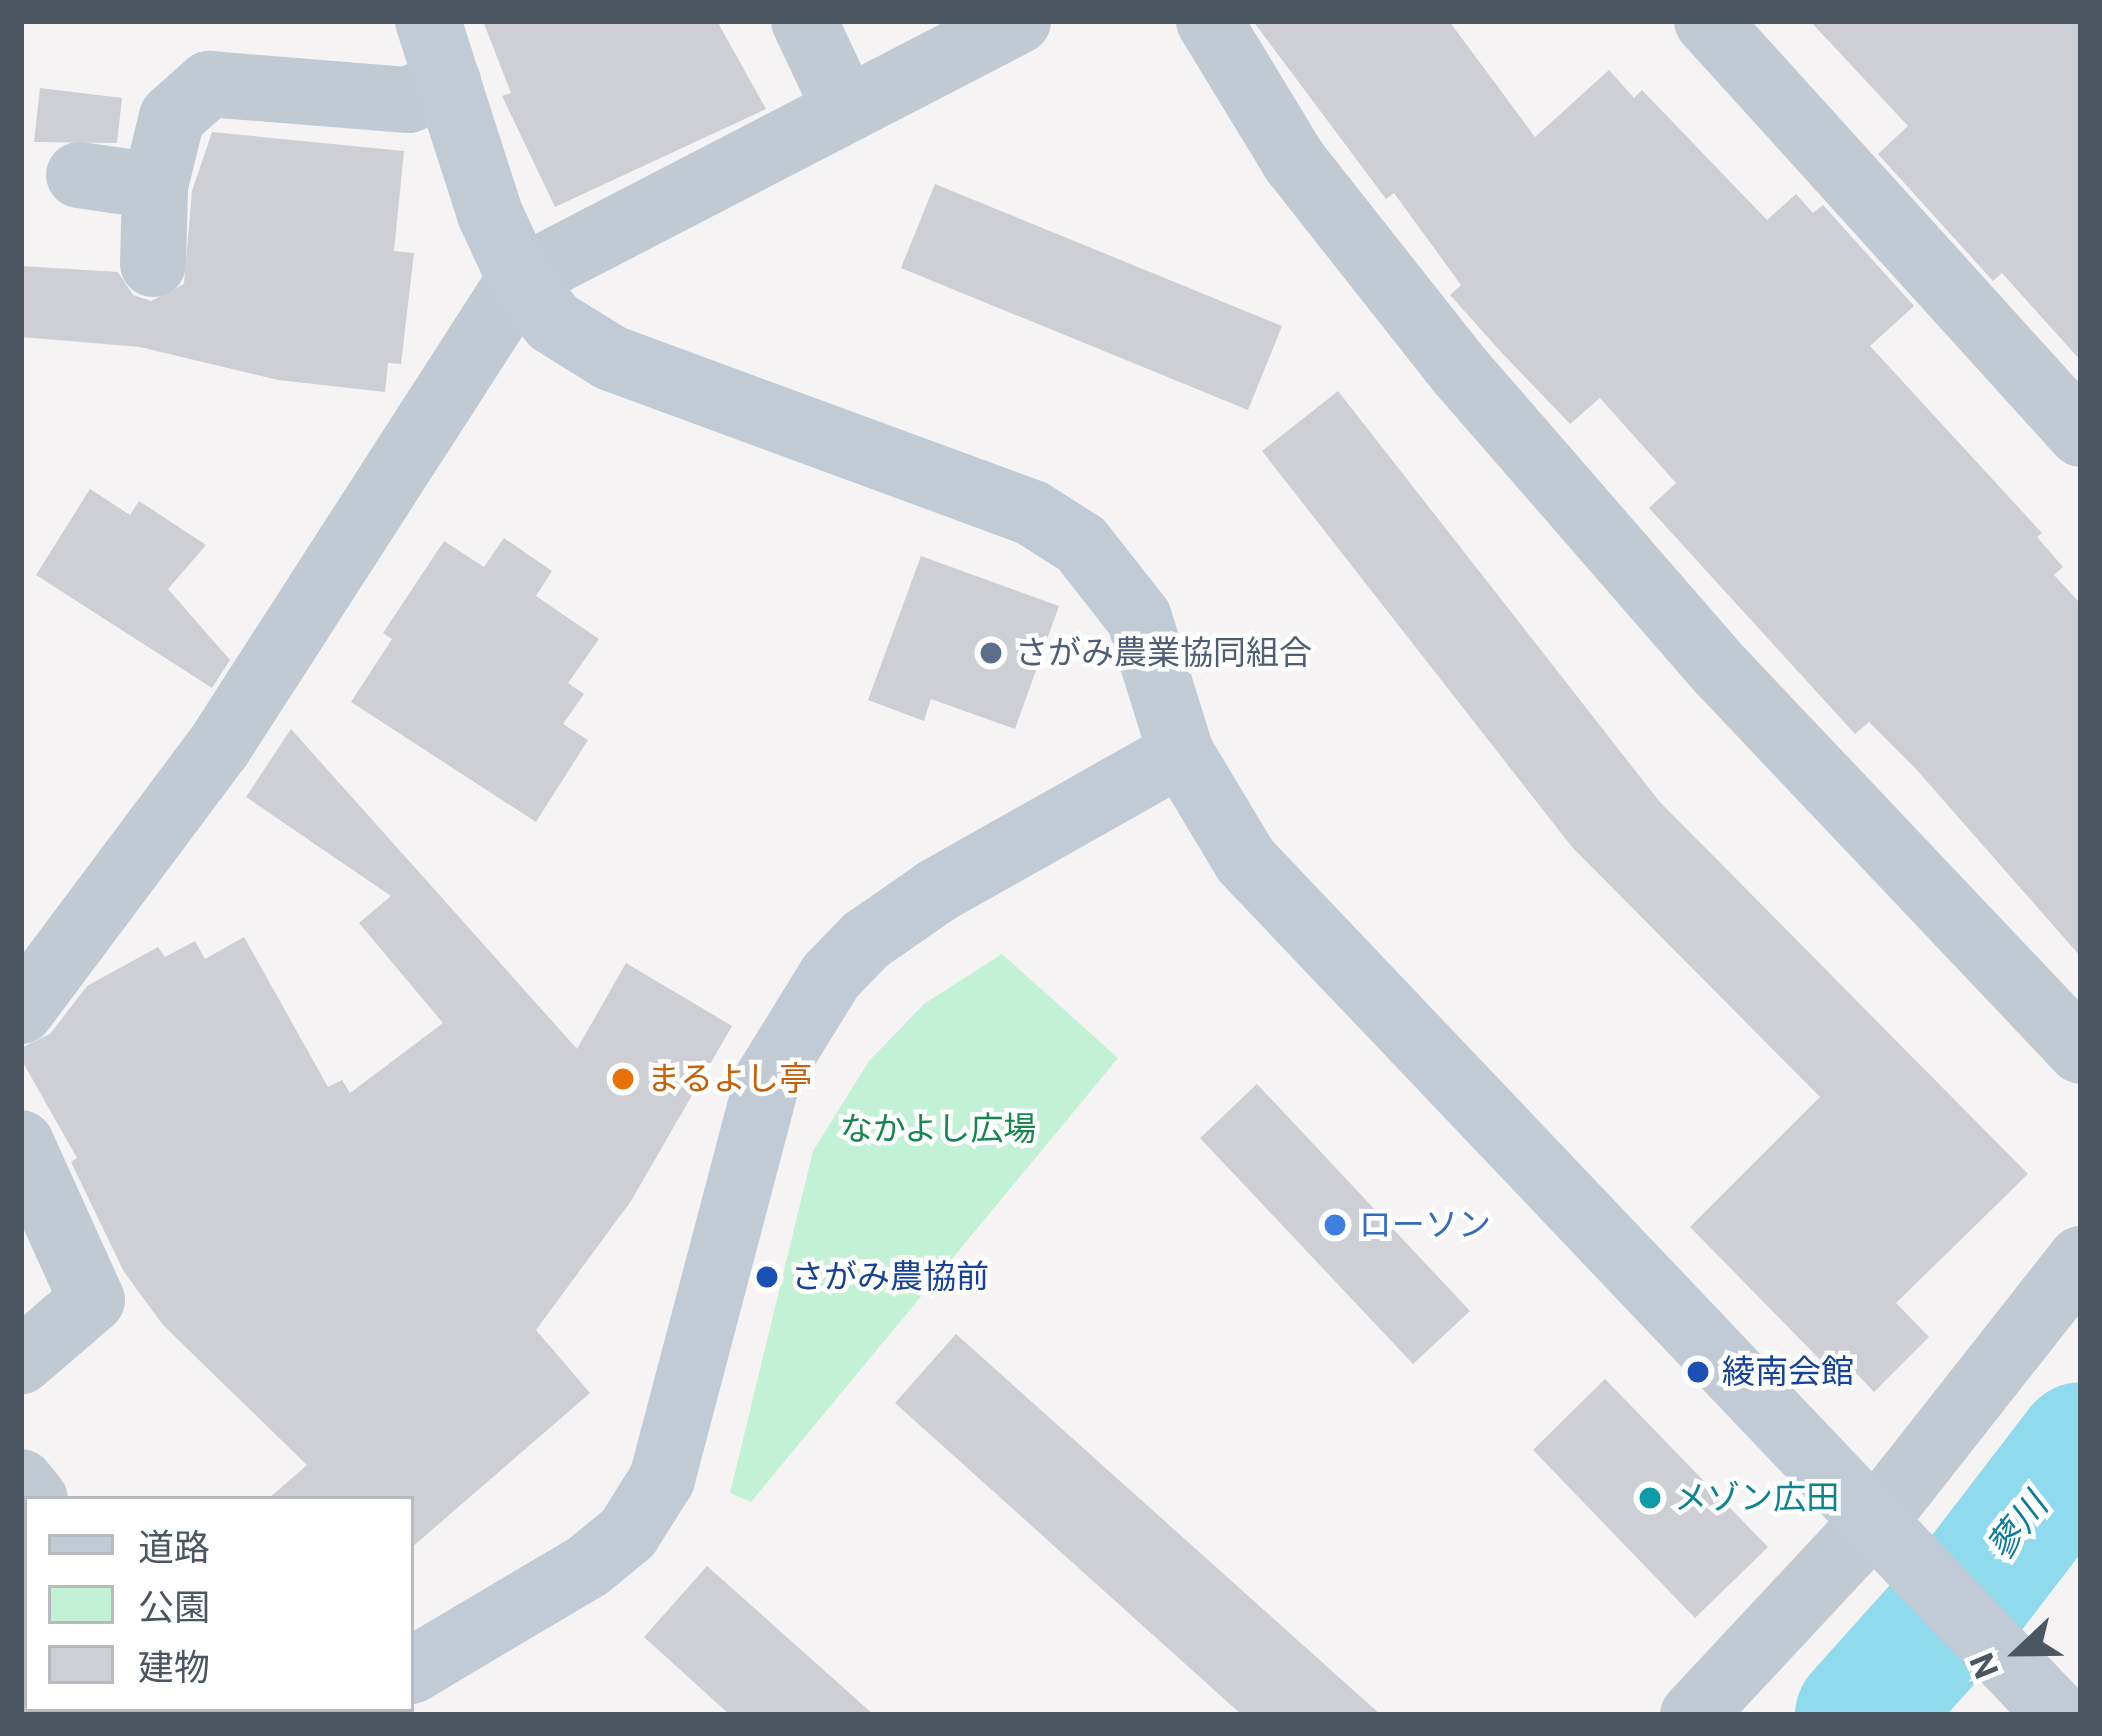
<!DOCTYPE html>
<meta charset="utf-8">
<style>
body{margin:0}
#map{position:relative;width:2102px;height:1736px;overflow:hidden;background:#f5f3f3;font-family:Roboto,"Noto Sans JP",sans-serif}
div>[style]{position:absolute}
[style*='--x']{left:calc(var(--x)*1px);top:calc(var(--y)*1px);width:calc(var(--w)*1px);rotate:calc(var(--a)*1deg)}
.green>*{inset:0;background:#c3f1d5}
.river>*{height:129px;margin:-64.5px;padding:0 64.5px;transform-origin:64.5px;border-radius:64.5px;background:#90daee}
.building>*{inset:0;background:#cdcfd5}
.street>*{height:66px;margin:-33px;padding:0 33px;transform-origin:33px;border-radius:33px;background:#c1cad2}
.secondary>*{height:66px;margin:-33px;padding:0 33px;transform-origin:33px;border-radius:33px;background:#c1cbd6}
.dots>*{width:33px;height:33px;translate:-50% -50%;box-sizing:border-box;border:6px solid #fff;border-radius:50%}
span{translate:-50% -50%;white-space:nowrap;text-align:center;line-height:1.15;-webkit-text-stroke:9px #fff;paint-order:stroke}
.service-label{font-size:33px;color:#4e5e75}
.left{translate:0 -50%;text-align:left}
.food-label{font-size:33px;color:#c56008}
.park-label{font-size:33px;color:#17864f}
.shop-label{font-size:33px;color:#366cbe}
.transit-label{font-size:33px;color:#164399}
.culture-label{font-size:33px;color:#0d838f}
.water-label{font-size:36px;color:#0c7c9b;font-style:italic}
.frame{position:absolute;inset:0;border:24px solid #4a5661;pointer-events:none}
.legend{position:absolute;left:24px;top:1496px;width:390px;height:216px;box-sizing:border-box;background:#fff;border:3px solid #b7bbc0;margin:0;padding:15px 21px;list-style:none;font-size:36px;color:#4a5661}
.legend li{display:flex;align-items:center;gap:24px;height:60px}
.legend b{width:60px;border:3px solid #b7bbc0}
.north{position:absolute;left:1958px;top:1592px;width:120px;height:120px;-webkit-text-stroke:9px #fff;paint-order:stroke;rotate:248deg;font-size:33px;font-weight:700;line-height:48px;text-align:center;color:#4a5661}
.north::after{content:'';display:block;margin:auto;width:42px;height:54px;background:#4a5661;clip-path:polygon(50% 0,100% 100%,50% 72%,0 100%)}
</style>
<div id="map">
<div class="green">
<i style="clip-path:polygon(1002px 954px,1118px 1058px,751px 1502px,730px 1493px,813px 1151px,869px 1061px,924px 1004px)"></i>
</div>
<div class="river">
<i style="--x:1859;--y:1715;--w:159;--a:-48.1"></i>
<i style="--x:1965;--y:1597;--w:190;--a:-52.5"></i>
</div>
<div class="building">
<i style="clip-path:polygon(483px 21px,717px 21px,766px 109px,555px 207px,502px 96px,511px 93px)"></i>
<i style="clip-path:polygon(1253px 21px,1449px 21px,1535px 137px,1609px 70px,1634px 98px,1642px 90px,1767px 220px,1796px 194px,1813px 213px,1823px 205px,1914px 306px,1870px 346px,2042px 533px,2037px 537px,2063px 567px,2054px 575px,2081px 604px,2081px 957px,1916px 769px,1869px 722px,1855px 734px,1649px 508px,1676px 483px,1600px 398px,1570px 424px,1502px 353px,1450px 295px,1461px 285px,1394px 193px,1386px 199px)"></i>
<i style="clip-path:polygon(1810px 21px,2081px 21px,2081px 361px,2002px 273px,1993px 281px,1878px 154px,1908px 126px)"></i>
<i style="clip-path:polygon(40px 88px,122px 98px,117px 143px,34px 142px)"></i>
<i style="clip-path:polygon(212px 132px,404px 151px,394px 251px,414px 253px,401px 364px,388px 363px,385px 392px,278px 380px,140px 347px,21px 337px,21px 266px,118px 272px,133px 295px,151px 301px,184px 284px,192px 191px)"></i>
<i style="clip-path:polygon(935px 184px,1282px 326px,1248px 410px,901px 268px)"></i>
<i style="clip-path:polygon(1338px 391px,1659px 801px,2028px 1174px,1896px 1303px,1929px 1337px,1874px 1392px,1854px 1371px,1843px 1383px,1690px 1227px,1820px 1097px,1572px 847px,1262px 451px)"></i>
<i style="clip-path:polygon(90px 489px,130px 515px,139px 501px,206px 545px,168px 589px,230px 660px,212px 688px,36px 575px)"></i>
<i style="clip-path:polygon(504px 538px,552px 571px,536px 596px,599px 639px,568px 683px,584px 694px,563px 724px,588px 740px,536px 822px,351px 702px,392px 639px,383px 633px,444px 541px,484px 567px)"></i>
<i style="clip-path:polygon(921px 556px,1059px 606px,1015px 729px,931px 699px,924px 721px,868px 700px)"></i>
<i style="clip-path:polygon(291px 729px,577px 1049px,626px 963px,732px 1026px,631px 1201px,536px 1330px,590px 1393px,411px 1548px,411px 1499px,268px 1499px,307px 1465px,163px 1325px,124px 1272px,71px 1162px,77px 1158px,21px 1059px,21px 1048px,50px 1034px,87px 986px,158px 947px,165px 957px,195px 941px,205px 959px,244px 937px,328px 1087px,342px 1080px,350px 1093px,443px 1023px,359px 923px,391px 896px,246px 797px)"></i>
<i style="clip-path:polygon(1257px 1084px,1470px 1311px,1413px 1364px,1200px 1138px)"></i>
<i style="clip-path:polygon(956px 1334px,1381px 1715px,1242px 1715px,895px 1403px)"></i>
<i style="clip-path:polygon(1605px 1379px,1768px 1547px,1695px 1618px,1533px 1450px)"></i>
<i style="clip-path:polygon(707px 1566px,874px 1715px,730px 1715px,644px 1637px)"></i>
</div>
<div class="street">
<i style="--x:804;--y:21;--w:96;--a:64.8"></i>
<i style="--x:1209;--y:21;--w:164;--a:58.7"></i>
<i style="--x:1294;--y:161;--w:268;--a:51.7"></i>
<i style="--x:1460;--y:371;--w:398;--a:49"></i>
<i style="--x:1721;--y:671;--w:523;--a:46.55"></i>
<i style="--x:1707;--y:21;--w:557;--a:47.84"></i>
<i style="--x:79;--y:175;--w:77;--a:8.2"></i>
<i style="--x:153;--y:264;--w:78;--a:-88.5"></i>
<i style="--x:155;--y:186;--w:71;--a:-76.2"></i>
<i style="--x:172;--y:117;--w:50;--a:-41.7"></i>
<i style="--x:209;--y:84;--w:200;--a:4.6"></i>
<i style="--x:408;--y:100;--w:44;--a:-24.2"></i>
<i style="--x:21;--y:1011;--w:329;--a:-53.2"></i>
<i style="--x:218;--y:748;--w:558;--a:-57.22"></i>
<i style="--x:520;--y:279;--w:561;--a:-27.39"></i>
<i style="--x:21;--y:1143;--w:172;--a:65.7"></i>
<i style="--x:92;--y:1300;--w:94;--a:139.3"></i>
<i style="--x:21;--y:1482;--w:22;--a:51"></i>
<i style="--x:216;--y:1709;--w:8;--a:45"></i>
<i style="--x:1693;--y:1715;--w:270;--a:-47"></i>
<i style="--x:1877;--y:1518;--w:330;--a:-51.8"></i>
</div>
<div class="secondary">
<i style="--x:428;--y:21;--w:203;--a:72.2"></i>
<i style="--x:490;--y:214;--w:72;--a:65.2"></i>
<i style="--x:520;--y:279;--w:54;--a:52.5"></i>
<i style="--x:553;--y:322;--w:68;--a:31.8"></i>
<i style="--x:611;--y:358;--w:449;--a:20.2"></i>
<i style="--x:1032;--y:513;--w:58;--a:32.3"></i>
<i style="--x:1081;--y:544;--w:94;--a:51.9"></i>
<i style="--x:1139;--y:618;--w:141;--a:72.7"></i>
<i style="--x:1181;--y:753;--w:126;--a:59"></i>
<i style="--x:1246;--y:861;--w:1178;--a:46.44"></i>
<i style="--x:411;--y:1671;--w:206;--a:-30.7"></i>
<i style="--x:588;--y:1566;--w:52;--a:-39.5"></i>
<i style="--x:628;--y:1533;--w:64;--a:-57.8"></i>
<i style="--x:662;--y:1479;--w:415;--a:-75.2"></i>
<i style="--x:768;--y:1078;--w:120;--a:-58.3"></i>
<i style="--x:831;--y:976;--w:50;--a:-45.8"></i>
<i style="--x:866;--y:940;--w:88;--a:-34.8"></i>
<i style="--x:938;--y:890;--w:279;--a:-29.4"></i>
<i style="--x:339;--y:1715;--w:12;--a:-31"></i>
</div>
<div class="dots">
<i style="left:991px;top:653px;background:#5c6f8a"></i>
<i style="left:623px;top:1079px;background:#e8710a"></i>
<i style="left:1335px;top:1225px;background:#3f7fe0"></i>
<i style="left:767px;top:1277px;background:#1a4fb4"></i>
<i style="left:1698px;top:1372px;background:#1a4fb4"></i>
<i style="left:1650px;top:1498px;background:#0f9aa8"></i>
</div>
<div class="service-label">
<span class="left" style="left:1015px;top:653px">さがみ農業協同組合</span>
</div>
<div class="food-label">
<span class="left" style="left:647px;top:1079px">まるよし亭</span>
</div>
<div class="park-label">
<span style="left:938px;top:1129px">なかよし広場</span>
</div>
<div class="shop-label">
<span class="left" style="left:1359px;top:1225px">ローソン</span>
</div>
<div class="transit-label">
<span class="left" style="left:791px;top:1277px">さがみ農協前</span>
<span class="left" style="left:1722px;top:1372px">綾南会館</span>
</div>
<div class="culture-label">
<span class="left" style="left:1674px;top:1498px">メゾン広田</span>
</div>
<div class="water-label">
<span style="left:2018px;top:1527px;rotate:-52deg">蓼川</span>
</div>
<div class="frame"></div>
<ul class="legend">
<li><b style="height:15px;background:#c1cbd6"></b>道路</li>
<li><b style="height:33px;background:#c3f1d5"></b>公園</li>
<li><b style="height:33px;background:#cdcfd5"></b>建物</li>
</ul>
<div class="north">N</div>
</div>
